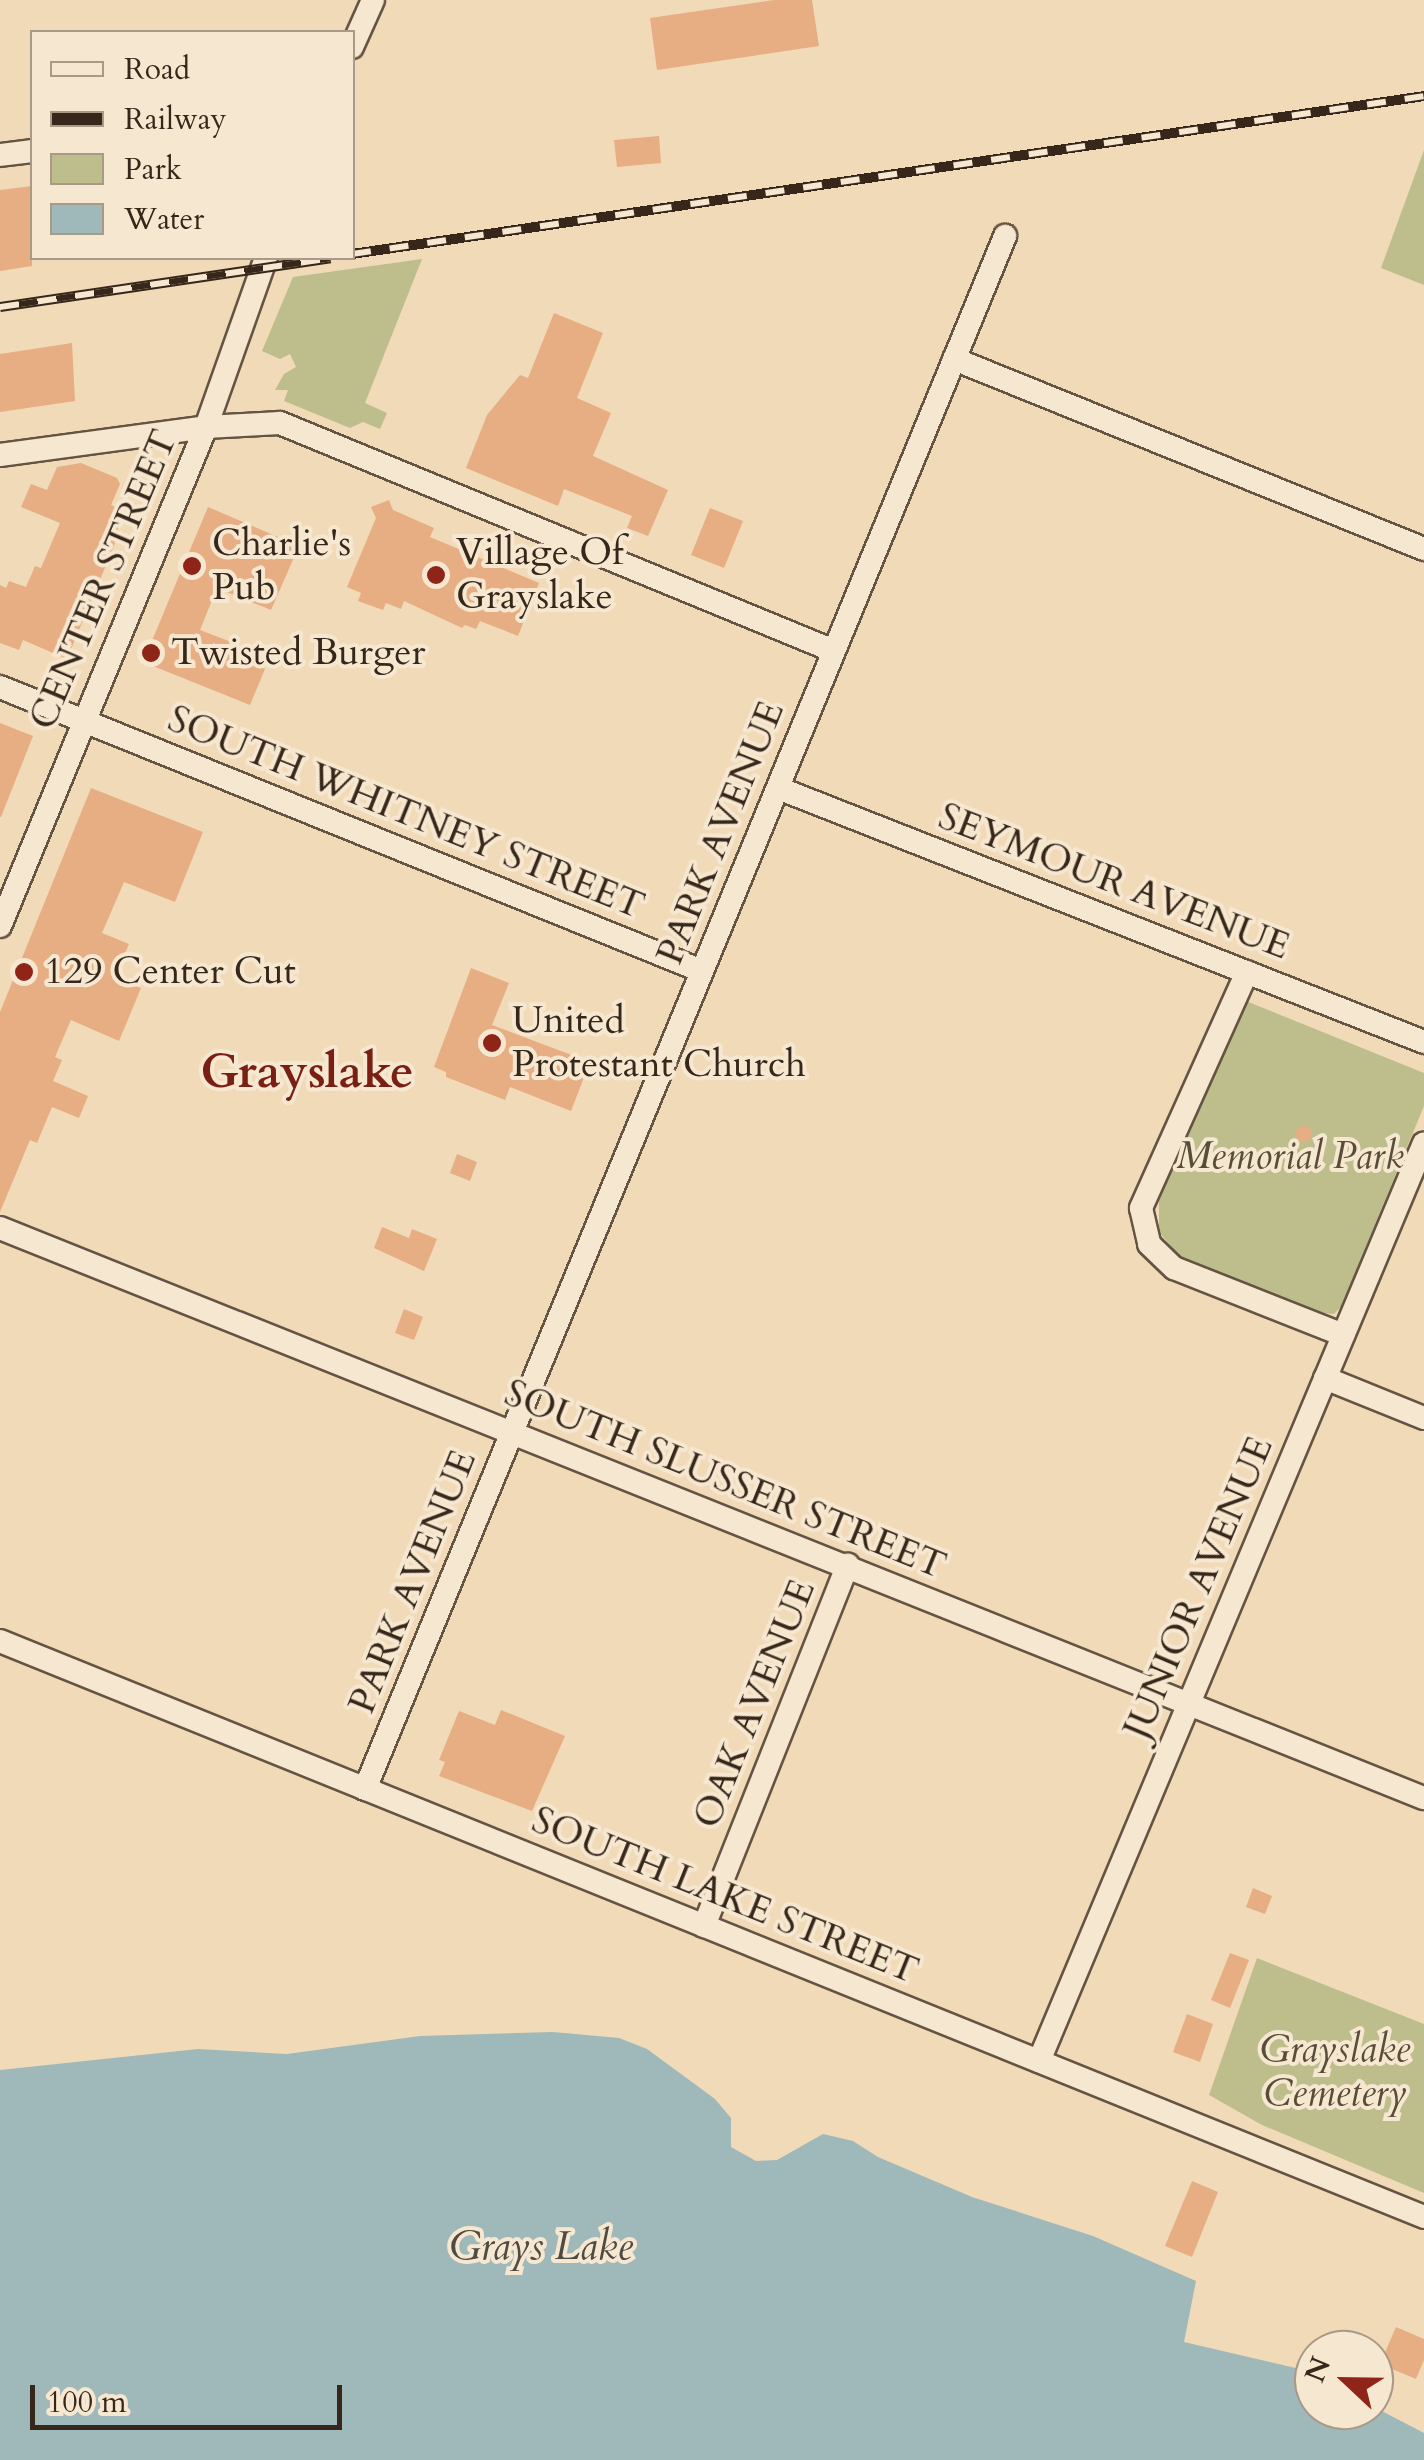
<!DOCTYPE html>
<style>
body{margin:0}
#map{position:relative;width:1424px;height:2460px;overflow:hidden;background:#f1dab8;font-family:Cardo,serif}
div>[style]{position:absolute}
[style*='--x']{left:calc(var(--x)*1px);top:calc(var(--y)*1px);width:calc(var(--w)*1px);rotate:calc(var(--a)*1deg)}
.green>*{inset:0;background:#bebe8c}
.water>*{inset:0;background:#9fb8ba}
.building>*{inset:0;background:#e7ad83}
.round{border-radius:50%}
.roads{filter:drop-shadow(2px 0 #655442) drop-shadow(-2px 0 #655442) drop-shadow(0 2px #655442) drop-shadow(0 -2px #655442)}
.minor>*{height:22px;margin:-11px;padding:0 11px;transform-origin:11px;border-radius:11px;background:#f6e7d1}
.rail>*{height:10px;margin-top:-5px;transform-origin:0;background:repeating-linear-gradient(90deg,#f6e7d1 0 19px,#36271a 0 38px);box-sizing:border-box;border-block:2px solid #36271a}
.dots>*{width:28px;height:28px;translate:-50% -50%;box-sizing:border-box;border:5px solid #f6e7d1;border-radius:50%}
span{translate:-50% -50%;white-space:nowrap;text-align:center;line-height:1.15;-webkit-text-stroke:8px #f6e7d1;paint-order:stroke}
.poi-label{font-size:38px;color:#36271a}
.left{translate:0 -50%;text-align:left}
.street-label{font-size:38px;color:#36271a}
.park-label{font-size:38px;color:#584d36;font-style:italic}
.water-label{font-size:40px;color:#504b42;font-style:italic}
.district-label{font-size:48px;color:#7a1f14;font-weight:700}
.legend{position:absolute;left:30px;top:30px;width:325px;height:230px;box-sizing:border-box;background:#f6e7d1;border:2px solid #a99a88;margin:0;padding:12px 18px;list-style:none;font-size:30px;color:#36271a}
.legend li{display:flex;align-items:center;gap:20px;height:50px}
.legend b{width:50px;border:2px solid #a99a88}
.north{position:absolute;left:1294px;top:2330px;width:100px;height:100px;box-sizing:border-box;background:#f6e7d1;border:2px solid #a99a88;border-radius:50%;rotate:292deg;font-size:28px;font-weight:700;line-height:40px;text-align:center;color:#36271a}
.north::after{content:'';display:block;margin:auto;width:35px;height:45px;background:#8f2418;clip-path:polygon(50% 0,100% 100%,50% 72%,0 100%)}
.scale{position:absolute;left:30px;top:2385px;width:312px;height:45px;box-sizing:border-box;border:5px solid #36271a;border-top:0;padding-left:12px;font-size:30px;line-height:35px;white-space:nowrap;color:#36271a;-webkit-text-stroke:8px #f6e7d1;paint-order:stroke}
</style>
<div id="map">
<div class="green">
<i style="clip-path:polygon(1424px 150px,1424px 285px,1381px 268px)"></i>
<i style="clip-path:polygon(422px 259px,365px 403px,387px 413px,380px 429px,363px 422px,350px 428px,284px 401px,288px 390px,275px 390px,284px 374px,296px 367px,290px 354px,280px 359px,262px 351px,293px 277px)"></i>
<i style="clip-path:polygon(1241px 999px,1424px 1073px,1424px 1106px,1341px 1307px,1334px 1314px,1320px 1313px,1179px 1256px,1159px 1232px,1159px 1201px)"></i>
<i style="clip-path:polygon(1257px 1958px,1424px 2024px,1424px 2193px,1262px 2125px,1209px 2095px)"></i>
</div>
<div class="water">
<i style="clip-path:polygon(553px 2032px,619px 2038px,647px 2049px,715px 2099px,731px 2118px,731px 2147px,756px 2161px,777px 2160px,823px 2134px,853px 2141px,878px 2157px,972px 2197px,1093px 2236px,1196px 2281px,1184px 2342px,1304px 2370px,1314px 2375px,1314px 2410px,1374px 2407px,1424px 2433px,1424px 2460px,0 2460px,0 2070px,198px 2049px,287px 2054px,420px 2036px)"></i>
</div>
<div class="building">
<i style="clip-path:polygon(774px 0,812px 0,819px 46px,657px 70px,650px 18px)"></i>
<i style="clip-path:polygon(659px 136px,661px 163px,617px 167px,614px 140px)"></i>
<i style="clip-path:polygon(32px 186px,32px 266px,0 271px,0 190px)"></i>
<i style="clip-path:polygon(554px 313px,603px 333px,577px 398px,611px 413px,593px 456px,668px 490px,648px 536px,627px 528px,632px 516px,564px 489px,558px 506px,466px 468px,487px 415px,520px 375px,528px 378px)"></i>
<i style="clip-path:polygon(72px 343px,75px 401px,0 412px,0 354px)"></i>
<i style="clip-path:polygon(81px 463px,117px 478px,120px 484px,111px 505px,122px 510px,114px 546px,67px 659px,23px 640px,19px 650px,0 643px,0 585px,6px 588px,9px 581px,26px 587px,35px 566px,41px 568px,60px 523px,21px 507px,31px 484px,47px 490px,57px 467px)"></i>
<i style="clip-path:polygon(389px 500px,393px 510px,434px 528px,430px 537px,539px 583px,518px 636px,480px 621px,476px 629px,465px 625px,462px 628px,404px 601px,401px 609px,386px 603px,383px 610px,358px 601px,361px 593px,347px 587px,376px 518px,371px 507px)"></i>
<i style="clip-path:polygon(208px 507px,299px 546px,271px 610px,217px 588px,200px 630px,234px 643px,230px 655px,265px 669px,250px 705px,143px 662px)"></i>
<i style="clip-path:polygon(710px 508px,743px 521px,724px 568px,691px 555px)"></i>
<i style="clip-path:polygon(0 723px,33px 736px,1px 817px,0 817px)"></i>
<i style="clip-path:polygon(91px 788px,203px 832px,175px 902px,124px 882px,102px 933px,129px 944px,115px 977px,141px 988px,119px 1041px,71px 1020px,55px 1057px,62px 1060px,53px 1081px,88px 1096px,79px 1118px,52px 1107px,37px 1143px,30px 1140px,0 1212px,0 1012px)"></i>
<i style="clip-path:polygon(471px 968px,509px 983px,492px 1025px,590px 1062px,571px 1111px,510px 1087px,505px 1100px,446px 1077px,446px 1072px,434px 1067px)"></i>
<i class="round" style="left:1296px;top:1126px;width:16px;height:16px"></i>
<i style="clip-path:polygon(457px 1154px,477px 1162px,470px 1181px,450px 1173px)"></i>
<i style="clip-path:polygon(382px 1227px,409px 1238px,412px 1229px,437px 1239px,424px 1271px,374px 1248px)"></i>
<i style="clip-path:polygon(404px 1309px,423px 1317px,414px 1340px,395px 1333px)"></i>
<i style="clip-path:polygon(501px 1710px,565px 1736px,532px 1811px,439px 1776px,445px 1762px,439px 1760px,459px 1711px,495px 1725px)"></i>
<i style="clip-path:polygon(1253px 1888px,1272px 1896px,1265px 1914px,1246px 1907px)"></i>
<i style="clip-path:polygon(1230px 1953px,1249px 1960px,1230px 2008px,1211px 2000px)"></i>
<i style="clip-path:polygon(1187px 2014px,1213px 2024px,1200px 2062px,1173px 2052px)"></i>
<i style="clip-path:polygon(1192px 2181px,1218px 2192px,1192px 2257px,1165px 2246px)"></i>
<i style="clip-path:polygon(1396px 2327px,1424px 2339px,1424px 2360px,1416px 2379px,1380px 2364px)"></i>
</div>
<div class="roads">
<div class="minor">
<i style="--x:352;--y:47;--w:51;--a:-65.9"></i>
<i style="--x:0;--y:155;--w:32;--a:-7"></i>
<i style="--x:954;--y:359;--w:507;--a:22.01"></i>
<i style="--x:0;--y:455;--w:208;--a:-7.7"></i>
<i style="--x:206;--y:427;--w:74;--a:-3.1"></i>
<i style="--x:280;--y:423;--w:599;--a:22.37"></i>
<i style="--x:0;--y:687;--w:757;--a:22.03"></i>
<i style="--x:778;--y:788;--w:694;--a:21.46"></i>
<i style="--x:0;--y:926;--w:540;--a:-67.57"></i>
<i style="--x:206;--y:427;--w:179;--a:-70.5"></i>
<i style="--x:1247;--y:972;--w:259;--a:114.2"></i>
<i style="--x:1141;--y:1208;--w:37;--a:77"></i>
<i style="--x:1149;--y:1244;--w:35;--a:44"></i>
<i style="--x:1174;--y:1268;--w:182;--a:21.6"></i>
<i style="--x:0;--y:1228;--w:1534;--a:21.82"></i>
<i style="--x:1325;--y:1378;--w:107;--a:22"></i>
<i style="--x:0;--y:1641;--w:1536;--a:22.02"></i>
<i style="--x:365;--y:1789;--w:1680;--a:-67.6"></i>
<i style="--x:704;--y:1926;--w:389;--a:-68.3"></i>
<i style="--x:1039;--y:2061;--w:995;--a:-67.25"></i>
</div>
</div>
<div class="rail">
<i style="--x:352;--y:254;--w:1084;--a:-8.38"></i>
<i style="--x:0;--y:307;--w:334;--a:-8.4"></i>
</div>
<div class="dots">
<i style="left:192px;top:566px;background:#8f2418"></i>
<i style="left:436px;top:575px;background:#8f2418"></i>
<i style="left:151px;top:653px;background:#8f2418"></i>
<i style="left:24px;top:972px;background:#8f2418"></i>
<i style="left:492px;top:1043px;background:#8f2418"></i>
</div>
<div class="poi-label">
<span class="left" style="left:212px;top:566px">Charlie's<br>Pub</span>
<span class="left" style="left:456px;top:575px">Village Of<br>Grayslake</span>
<span class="left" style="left:171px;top:653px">Twisted Burger</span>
<span class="left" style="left:44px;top:972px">129 Center Cut</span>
<span class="left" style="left:512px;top:1043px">United<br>Protestant Church</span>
</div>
<div class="street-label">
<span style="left:104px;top:580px;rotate:-67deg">CENTER STREET</span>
<span style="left:406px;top:813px;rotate:22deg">SOUTH WHITNEY STREET</span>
<span style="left:721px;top:833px;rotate:-68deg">PARK AVENUE</span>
<span style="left:1114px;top:882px;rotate:21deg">SEYMOUR AVENUE</span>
<span style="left:725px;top:1480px;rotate:22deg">SOUTH SLUSSER STREET</span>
<span style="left:413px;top:1582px;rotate:-68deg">PARK AVENUE</span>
<span style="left:1199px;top:1588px;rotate:-67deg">JUNIOR AVENUE</span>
<span style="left:755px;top:1704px;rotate:-68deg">OAK AVENUE</span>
<span style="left:725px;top:1896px;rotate:22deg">SOUTH LAKE STREET</span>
</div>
<div class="park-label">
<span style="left:1290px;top:1157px">Memorial Park</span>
<span style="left:1335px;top:2072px">Grayslake<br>Cemetery</span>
</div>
<div class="water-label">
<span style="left:541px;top:2247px">Grays Lake</span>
</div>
<div class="district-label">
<span style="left:307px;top:1072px">Grayslake</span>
</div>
<ul class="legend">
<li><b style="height:12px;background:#f6e7d1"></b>Road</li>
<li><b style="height:12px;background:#36271a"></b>Railway</li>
<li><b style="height:28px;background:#bebe8c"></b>Park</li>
<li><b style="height:28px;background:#9fb8ba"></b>Water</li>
</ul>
<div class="north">N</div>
<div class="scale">100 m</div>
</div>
